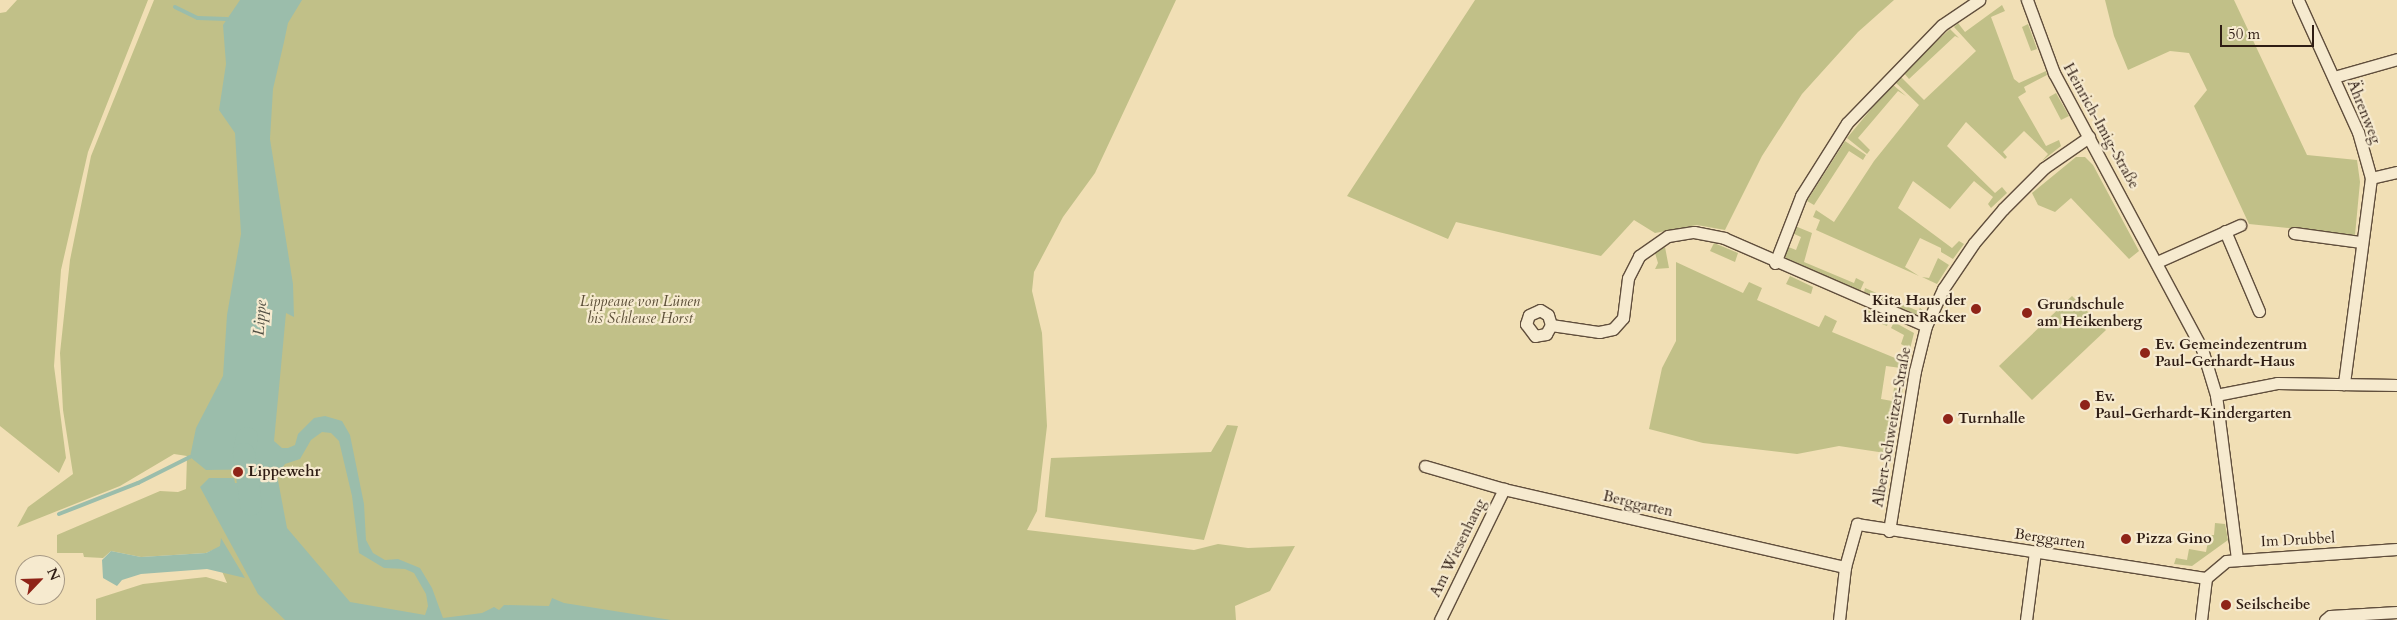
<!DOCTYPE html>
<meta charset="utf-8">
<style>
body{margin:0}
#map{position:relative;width:2397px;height:620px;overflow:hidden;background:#f1dfb5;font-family:Cardo,serif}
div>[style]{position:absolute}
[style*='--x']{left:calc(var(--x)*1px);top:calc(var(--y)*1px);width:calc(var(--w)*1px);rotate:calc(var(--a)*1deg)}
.green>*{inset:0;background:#c1c088}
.water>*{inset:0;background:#9bbdab}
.stream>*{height:4px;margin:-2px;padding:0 2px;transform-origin:2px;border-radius:2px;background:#9bbdab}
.river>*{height:22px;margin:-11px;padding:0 11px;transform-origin:11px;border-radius:11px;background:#9bbdab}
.roads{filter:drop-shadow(1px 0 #604e3c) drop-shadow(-1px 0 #604e3c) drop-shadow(0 1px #604e3c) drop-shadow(0 -1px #604e3c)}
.street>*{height:11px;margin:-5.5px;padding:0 5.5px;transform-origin:5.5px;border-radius:5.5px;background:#f6eacf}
.dots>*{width:14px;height:14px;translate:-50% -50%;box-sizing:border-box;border:2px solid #f6eacf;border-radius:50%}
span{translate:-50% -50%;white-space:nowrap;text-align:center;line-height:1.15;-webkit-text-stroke:4.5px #f6eacf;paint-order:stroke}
.street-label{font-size:15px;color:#2f1d14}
.poi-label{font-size:15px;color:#2f1d14;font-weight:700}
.right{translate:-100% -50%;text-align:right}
.left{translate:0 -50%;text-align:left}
.park-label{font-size:15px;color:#5b4e37;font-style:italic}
.water-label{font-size:16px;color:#4f4d41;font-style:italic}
.north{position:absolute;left:15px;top:555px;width:50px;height:50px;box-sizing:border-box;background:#f6eacf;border:1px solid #a69884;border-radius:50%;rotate:66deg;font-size:14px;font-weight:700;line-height:20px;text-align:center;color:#2f1d14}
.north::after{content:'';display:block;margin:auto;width:18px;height:22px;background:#8f2418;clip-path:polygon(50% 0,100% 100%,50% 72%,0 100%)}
.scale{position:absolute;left:2220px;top:25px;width:94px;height:22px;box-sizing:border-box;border:2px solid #2f1d14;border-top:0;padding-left:6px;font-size:15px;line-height:18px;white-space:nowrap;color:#2f1d14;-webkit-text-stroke:4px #f6eacf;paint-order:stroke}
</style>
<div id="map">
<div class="green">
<i style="clip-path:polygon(17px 0,148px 0,88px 152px,61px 270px,54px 366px,66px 458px,59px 473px,0 426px,0 13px,6px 12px)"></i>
<i style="clip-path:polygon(154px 0,1176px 0,1095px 173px,1063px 217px,1034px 272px,1032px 291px,1042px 333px,1047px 426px,1037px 511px,1027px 530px,1194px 550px,1218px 544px,1248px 548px,1295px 546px,1270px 591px,1235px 606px,1236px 620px,96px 620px,96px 599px,143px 584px,206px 577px,227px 583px,213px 550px,206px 553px,141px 557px,111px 551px,103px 558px,84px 557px,83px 553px,57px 553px,57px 535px,160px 491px,178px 492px,186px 489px,187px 456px,174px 454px,120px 486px,17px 527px,28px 507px,73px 474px,63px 410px,60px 353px,70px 260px,91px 156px)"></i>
<i style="clip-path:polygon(1475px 0,1894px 0,1858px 32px,1802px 94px,1762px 156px,1725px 230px,1697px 225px,1655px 233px,1634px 220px,1601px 256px,1456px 222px,1448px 239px,1347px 196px)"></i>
<i style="clip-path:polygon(2105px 0,2234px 0,2307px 155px,2357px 160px,2360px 182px,2355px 235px,2249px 224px,2194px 106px,2207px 90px,2189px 53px,2170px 51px,2128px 70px,2114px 36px)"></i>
<i style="clip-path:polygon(2002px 5px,2005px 11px,1991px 17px,2014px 79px,2019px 83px,2046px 71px,2047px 75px,2024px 87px,2026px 92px,2018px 97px,2046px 146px,2059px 140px,2061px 146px,2042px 161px,2048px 154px,2024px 131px,2003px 152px,2007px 157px,2005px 159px,1966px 122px,1947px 146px,1995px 193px,2002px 187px,2007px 193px,1991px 208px,1988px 204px,1993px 197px,1974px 181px,1950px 209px,1913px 181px,1898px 208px,1952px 248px,1959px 241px,1964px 244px,1953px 259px,1941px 252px,1941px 248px,1920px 238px,1905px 267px,1919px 276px,1816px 230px,1820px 220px,1813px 217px,1816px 210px,1834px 222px,1874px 161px,1919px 105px,1894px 81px,1900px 76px,1924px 100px,1976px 51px,1954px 27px,1958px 23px,1965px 32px)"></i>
<i style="clip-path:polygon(2028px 24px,2037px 49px,2031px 51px,2022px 27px)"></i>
<i style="clip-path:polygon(1950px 29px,1959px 38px,1955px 36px,1909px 79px,1903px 72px)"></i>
<i style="clip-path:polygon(1892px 84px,1906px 96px,1898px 91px,1858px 138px,1870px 150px,1867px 154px,1847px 138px)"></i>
<i style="clip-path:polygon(2056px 93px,2069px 116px,2061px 120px,2049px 97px)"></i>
<i style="clip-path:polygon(1845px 141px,1866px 155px,1863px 160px,1849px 151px,1814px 205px,1807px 201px)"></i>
<i style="clip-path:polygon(2076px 157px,2085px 157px,2093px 165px,2139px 251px,2129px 259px,2071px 198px,2055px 212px,2038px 205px,2032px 193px)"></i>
<i style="clip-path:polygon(1795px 226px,1812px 233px,1804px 262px,1854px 283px,1856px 278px,1864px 282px,1860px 291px,1786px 258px,1783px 253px,1786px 246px,1796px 250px,1801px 237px,1792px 233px)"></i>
<i style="clip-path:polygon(1714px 243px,1738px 253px,1735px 262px,1710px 251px)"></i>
<i style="clip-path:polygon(1665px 247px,1669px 268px,1655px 269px,1658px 263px,1655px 253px)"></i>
<i style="clip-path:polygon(1938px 258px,1949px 265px,1937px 284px,1922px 277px,1929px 278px)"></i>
<i style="clip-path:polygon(1676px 262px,1743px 293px,1749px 282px,1762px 288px,1757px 300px,1819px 327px,1825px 315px,1837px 321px,1832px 332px,1895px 358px,1898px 352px,1910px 357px,1908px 369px,1886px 366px,1881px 399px,1892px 401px,1894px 388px,1903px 389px,1892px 454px,1839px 446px,1797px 454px,1703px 443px,1649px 429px,1662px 368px,1676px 341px)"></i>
<i style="clip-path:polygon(1790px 276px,1813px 287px,1811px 294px,1786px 284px)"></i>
<i style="clip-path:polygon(1865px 288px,1918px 311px,1920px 308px,1924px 311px,1915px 315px,1864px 292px)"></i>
<i style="clip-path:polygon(2072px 296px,2106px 330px,2032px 400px,1999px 366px)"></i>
<i style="clip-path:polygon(1865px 309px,1889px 320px,1887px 326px,1862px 316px)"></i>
<i style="clip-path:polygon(1894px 322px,1914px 333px,1910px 349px,1901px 344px,1904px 335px,1891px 328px)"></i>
<i style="clip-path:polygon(1227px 425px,1238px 426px,1204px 540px,1045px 517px,1051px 458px,1211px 452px)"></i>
<i style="clip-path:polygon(2215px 523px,2225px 524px,2228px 540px,2192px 566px,2174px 564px,2176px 558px,2187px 560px,2189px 549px,2206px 552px,2209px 535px,2214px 535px)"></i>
</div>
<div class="water">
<i style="clip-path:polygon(evenodd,240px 0,302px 0,288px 23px,284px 42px,273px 89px,270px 139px,293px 284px,294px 317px,286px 313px,274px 441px,282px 448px,288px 448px,295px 445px,298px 434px,314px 418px,325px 416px,342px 421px,350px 435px,364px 504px,366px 540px,373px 553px,385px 560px,398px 559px,420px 568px,432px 588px,443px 618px,482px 613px,494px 607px,499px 610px,504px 605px,549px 606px,552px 598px,564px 603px,671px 620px,285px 620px,258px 594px,200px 487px,209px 478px,234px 478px,235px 483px,240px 483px,241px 477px,271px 476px,275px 481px,276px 469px,206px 470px,190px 457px,196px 428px,223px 376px,227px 315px,241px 234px,235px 133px,219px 110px,226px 64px,223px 25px,240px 0,322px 432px,331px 433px,339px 441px,352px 496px,359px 553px,384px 568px,405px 569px,414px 573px,426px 594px,428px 606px,425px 615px,350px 602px,287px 528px,277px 475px,285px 464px,300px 459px,311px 440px,322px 432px)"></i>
<i style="clip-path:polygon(221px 538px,245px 578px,207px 569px,141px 574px,122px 580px,117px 586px,103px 578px,102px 560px,111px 551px,141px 557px,206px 553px,220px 546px)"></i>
</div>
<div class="stream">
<i style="--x:175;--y:7;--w:25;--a:26"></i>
<i style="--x:198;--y:18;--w:29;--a:2"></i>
<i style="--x:59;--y:514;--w:85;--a:-21.4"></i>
<i style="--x:138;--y:483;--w:58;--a:-26.6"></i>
</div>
<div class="river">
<i style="--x:247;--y:438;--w:16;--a:101"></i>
<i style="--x:244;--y:454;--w:51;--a:82.2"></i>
</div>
<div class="roads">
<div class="street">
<i style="--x:2027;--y:0;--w:78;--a:69.7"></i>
<i style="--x:2054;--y:73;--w:313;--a:61.8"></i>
<i style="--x:2202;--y:349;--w:48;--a:73.1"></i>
<i style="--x:2216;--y:395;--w:164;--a:82.7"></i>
<i style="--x:2298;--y:0;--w:145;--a:65.6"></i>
<i style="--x:2358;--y:132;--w:48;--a:74.2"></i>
<i style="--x:2371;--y:178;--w:208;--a:97.5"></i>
<i style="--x:2334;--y:77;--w:66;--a:-15.9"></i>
<i style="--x:2371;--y:178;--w:27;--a:-13"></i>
<i style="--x:2225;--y:231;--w:87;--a:67"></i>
<i style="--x:2294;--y:233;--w:68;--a:7.7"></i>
<i style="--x:2157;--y:262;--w:91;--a:-24"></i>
<i style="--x:1775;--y:263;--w:72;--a:-68.8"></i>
<i style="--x:1801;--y:196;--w:86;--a:-57.8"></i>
<i style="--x:1847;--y:123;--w:136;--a:-45.9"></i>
<i style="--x:1942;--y:25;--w:45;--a:-34"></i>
<i style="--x:1551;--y:325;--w:10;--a:119"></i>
<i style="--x:1546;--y:334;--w:11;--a:170"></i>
<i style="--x:1535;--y:336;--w:15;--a:-127"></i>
<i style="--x:1526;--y:324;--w:9;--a:-72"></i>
<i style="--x:1529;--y:315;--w:12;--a:-24"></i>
<i style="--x:1540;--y:310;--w:9;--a:32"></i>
<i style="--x:1548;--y:315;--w:10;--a:73"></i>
<i style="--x:1551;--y:325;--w:49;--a:8.3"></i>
<i style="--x:1599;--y:332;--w:14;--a:-12"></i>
<i style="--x:1613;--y:329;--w:15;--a:-48"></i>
<i style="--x:1623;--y:318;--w:40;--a:-82.9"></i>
<i style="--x:1628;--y:278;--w:25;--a:-63"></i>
<i style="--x:1639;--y:256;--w:35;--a:-35"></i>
<i style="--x:1668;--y:236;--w:26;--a:-9"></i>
<i style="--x:1694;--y:232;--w:31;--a:11"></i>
<i style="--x:1724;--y:238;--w:220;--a:23.5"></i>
<i style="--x:2216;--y:395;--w:62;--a:-11.1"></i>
<i style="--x:2277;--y:383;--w:120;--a:1"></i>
<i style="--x:1425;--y:466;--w:82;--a:16.2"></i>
<i style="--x:1504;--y:489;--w:350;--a:12.9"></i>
<i style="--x:1889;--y:531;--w:162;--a:-80.8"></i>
<i style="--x:1915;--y:371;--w:46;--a:-76.3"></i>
<i style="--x:1926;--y:326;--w:41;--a:-65.3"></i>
<i style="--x:1943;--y:289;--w:55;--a:-56"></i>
<i style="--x:1974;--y:243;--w:45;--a:-49.5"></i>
<i style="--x:2003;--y:209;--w:58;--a:-45"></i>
<i style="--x:2044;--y:168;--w:55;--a:-34.6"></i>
<i style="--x:1440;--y:620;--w:146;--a:-64"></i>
<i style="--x:1839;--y:620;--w:53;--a:-83.5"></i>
<i style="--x:1845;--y:567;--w:45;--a:-74.4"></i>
<i style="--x:1857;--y:524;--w:353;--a:8.8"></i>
<i style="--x:2026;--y:620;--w:69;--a:-82.5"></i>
<i style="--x:2201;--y:620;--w:42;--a:-83.2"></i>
<i style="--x:2206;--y:578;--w:26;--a:-40"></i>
<i style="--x:2226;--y:561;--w:171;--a:-4"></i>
<i style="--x:2325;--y:620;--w:6;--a:-39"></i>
<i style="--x:2330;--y:616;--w:67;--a:-3.4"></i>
</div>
</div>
<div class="dots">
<i style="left:1976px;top:309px;background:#8f2418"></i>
<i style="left:2027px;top:313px;background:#8f2418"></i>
<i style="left:2145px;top:353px;background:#8f2418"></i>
<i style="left:2085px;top:405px;background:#8f2418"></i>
<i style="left:1948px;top:419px;background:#8f2418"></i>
<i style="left:238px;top:472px;background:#8f2418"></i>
<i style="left:2126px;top:539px;background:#8f2418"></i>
<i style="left:2226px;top:605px;background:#8f2418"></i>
</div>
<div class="street-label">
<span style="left:2364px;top:112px;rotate:68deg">Ährenweg</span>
<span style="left:2101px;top:126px;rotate:61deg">Heinrich-Imig-Straße</span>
<span style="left:1892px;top:427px;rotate:-80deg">Albert-Schweitzer-Straße</span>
<span style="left:1638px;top:504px;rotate:13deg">Berggarten</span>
<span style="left:2050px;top:539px;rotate:8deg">Berggarten</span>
<span style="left:2298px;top:540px;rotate:-3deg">Im Drubbel</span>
<span style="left:1458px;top:548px;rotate:-64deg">Am Wiesenhang</span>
</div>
<div class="poi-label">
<span class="right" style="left:1966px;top:309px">Kita Haus der<br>kleinen Racker</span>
<span class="left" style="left:2037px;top:313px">Grundschule<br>am Heikenberg</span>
<span class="left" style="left:2155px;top:353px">Ev. Gemeindezentrum<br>Paul-Gerhardt-Haus</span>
<span class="left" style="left:2095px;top:405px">Ev.<br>Paul-Gerhardt-Kindergarten</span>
<span class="left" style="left:1958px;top:419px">Turnhalle</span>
<span class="left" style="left:248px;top:472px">Lippewehr</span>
<span class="left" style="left:2136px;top:539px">Pizza Gino</span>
<span class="left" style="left:2236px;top:605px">Seilscheibe</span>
</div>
<div class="park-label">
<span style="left:640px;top:310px">Lippeaue von Lünen<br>bis Schleuse Horst</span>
</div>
<div class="water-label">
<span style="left:260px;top:318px;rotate:-86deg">Lippe</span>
</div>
<div class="north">N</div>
<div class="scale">50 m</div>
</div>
